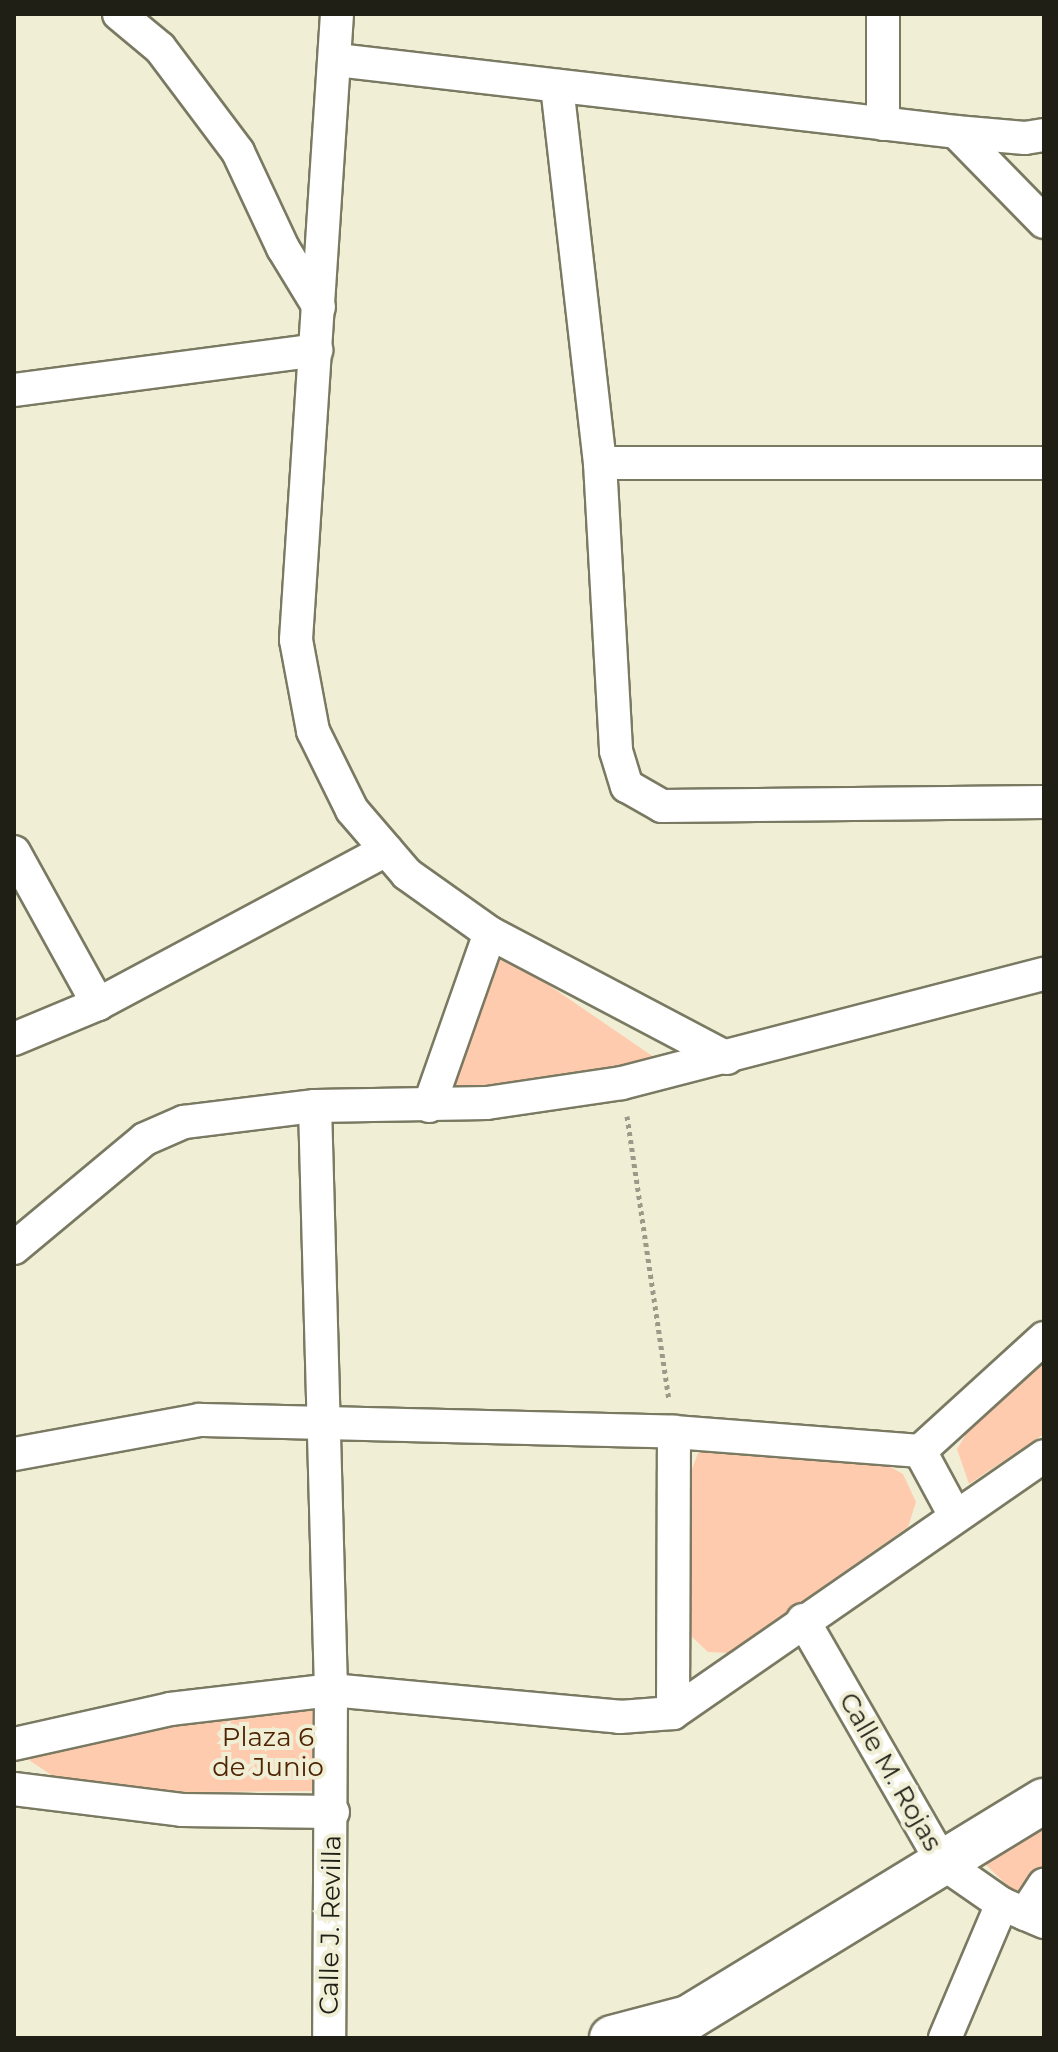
<!DOCTYPE html>
<style>
body{margin:0}
#map{position:relative;width:1058px;height:2052px;overflow:hidden;background:#f0efd6;font-family:Montserrat,sans-serif}
div>[style]{position:absolute}
[style*='--x']{left:calc(var(--x)*1px);top:calc(var(--y)*1px);width:calc(var(--w)*1px);rotate:calc(var(--a)*1deg)}
.green>*{inset:0;background:#fecbae}
.path>*{height:5px;margin-top:-2.5px;transform-origin:0;background:repeating-linear-gradient(90deg,#9b9a88 0 4px,transparent 0 8px)}
.roads{filter:drop-shadow(2px 0 #7a7962) drop-shadow(-2px 0 #7a7962) drop-shadow(0 2px #7a7962) drop-shadow(0 -2px #7a7962)}
.street>*{height:32px;margin:-16px;padding:0 16px;transform-origin:16px;border-radius:16px;background:#fff}
.secondary>*{height:44px;margin:-22px;padding:0 22px;transform-origin:22px;border-radius:22px;background:#fff}
span{translate:-50% -50%;white-space:nowrap;text-align:center;line-height:1.15;-webkit-text-stroke:8px #f0efd6;paint-order:stroke}
.park-label{font-size:26px;color:#4f2403}
.street-label{font-size:26px;color:#1f1f16}
.frame{position:absolute;inset:0;border:16px solid #1f1f16;pointer-events:none}
</style>
<div id="map">
<div class="green">
<i style="clip-path:polygon(499px 951px,664px 1064px,447px 1092px)"></i>
<i style="clip-path:polygon(1044px 1357px,1044px 1434px,969px 1484px,957px 1449px,984px 1405px)"></i>
<i style="clip-path:polygon(720px 1446px,880px 1461px,903px 1474px,916px 1502px,908px 1527px,728px 1653px,708px 1652px,691px 1636px,691px 1472px,698px 1453px)"></i>
<i style="clip-path:polygon(320px 1710px,317px 1791px,186px 1792px,60px 1781px,29px 1760px,57px 1743px,182px 1722px)"></i>
<i style="clip-path:polygon(1044px 1813px,1044px 1864px,1020px 1898px,977px 1856px)"></i>
</div>
<div class="path">
<i style="--x:627;--y:1116;--w:286;--a:81.6"></i>
</div>
<div class="roads">
<div class="street">
<i style="--x:119;--y:14;--w:53;--a:39.7"></i>
<i style="--x:160;--y:48;--w:130;--a:53.1"></i>
<i style="--x:238;--y:152;--w:106;--a:64.9"></i>
<i style="--x:283;--y:248;--w:69;--a:58.6"></i>
<i style="--x:337;--y:14;--w:627;--a:93.75"></i>
<i style="--x:296;--y:640;--w:93;--a:79.4"></i>
<i style="--x:313;--y:731;--w:88;--a:63.7"></i>
<i style="--x:352;--y:810;--w:84;--a:49.3"></i>
<i style="--x:407;--y:874;--w:102;--a:35.4"></i>
<i style="--x:490;--y:933;--w:268;--a:27.8"></i>
<i style="--x:337;--y:60;--w:623;--a:6.63"></i>
<i style="--x:956;--y:132;--w:69;--a:5"></i>
<i style="--x:1025;--y:138;--w:19;--a:-9"></i>
<i style="--x:557;--y:86;--w:379;--a:83.5"></i>
<i style="--x:600;--y:463;--w:288;--a:86.8"></i>
<i style="--x:616;--y:751;--w:37;--a:73"></i>
<i style="--x:627;--y:786;--w:40;--a:29.7"></i>
<i style="--x:662;--y:806;--w:382;--a:-0.6"></i>
<i style="--x:883;--y:124;--w:110;--a:-90"></i>
<i style="--x:956;--y:132;--w:126;--a:45.6"></i>
<i style="--x:14;--y:390;--w:305;--a:-7.5"></i>
<i style="--x:600;--y:463;--w:444;--a:0"></i>
<i style="--x:14;--y:852;--w:174;--a:61.1"></i>
<i style="--x:14;--y:1039;--w:91;--a:-22.6"></i>
<i style="--x:98;--y:1004;--w:327;--a:-28.1"></i>
<i style="--x:315;--y:1106;--w:584;--a:88.43"></i>
<i style="--x:331;--y:1690;--w:348;--a:90.3"></i>
<i style="--x:429;--y:1106;--w:183;--a:-70.6"></i>
<i style="--x:14;--y:1248;--w:170;--a:-39.8"></i>
<i style="--x:145;--y:1139;--w:43;--a:-23.6"></i>
<i style="--x:184;--y:1122;--w:132;--a:-7"></i>
<i style="--x:315;--y:1106;--w:172;--a:-1"></i>
<i style="--x:487;--y:1103;--w:136;--a:-8.4"></i>
<i style="--x:622;--y:1083;--w:436;--a:-14.5"></i>
<i style="--x:920;--y:1451;--w:168;--a:-42.3"></i>
<i style="--x:14;--y:1454;--w:188;--a:-10.4"></i>
<i style="--x:199;--y:1420;--w:475;--a:1.4"></i>
<i style="--x:674;--y:1432;--w:247;--a:4.4"></i>
<i style="--x:920;--y:1451;--w:72;--a:61.6"></i>
<i style="--x:803;--y:1620;--w:280;--a:60.1"></i>
<i style="--x:943;--y:1863;--w:72;--a:34.8"></i>
<i style="--x:1002;--y:1904;--w:46;--a:23.2"></i>
<i style="--x:673;--y:1713;--w:281;--a:-89.8"></i>
<i style="--x:14;--y:1744;--w:160;--a:-12.6"></i>
<i style="--x:170;--y:1709;--w:162;--a:-6.7"></i>
<i style="--x:331;--y:1690;--w:290;--a:5.3"></i>
<i style="--x:620;--y:1717;--w:53;--a:-4.3"></i>
<i style="--x:673;--y:1713;--w:451;--a:-34.7"></i>
<i style="--x:14;--y:1789;--w:169;--a:7.1"></i>
<i style="--x:182;--y:1810;--w:151;--a:0.8"></i>
<i style="--x:1025;--y:1914;--w:35;--a:-57"></i>
<i style="--x:945;--y:2038;--w:146;--a:-67"></i>
</div>
<div class="secondary">
<i style="--x:612;--y:2038;--w:79;--a:-14.7"></i>
<i style="--x:688;--y:2018;--w:417;--a:-31.4"></i>
</div>
</div>
<div class="park-label">
<span style="left:268px;top:1753px">Plaza 6<br>de Junio</span>
</div>
<div class="street-label">
<span style="left:890px;top:1772px;rotate:60deg">Calle M. Rojas</span>
<span style="left:331px;top:1925px;rotate:-89deg">Calle J. Revilla</span>
</div>
<div class="frame"></div>
</div>
